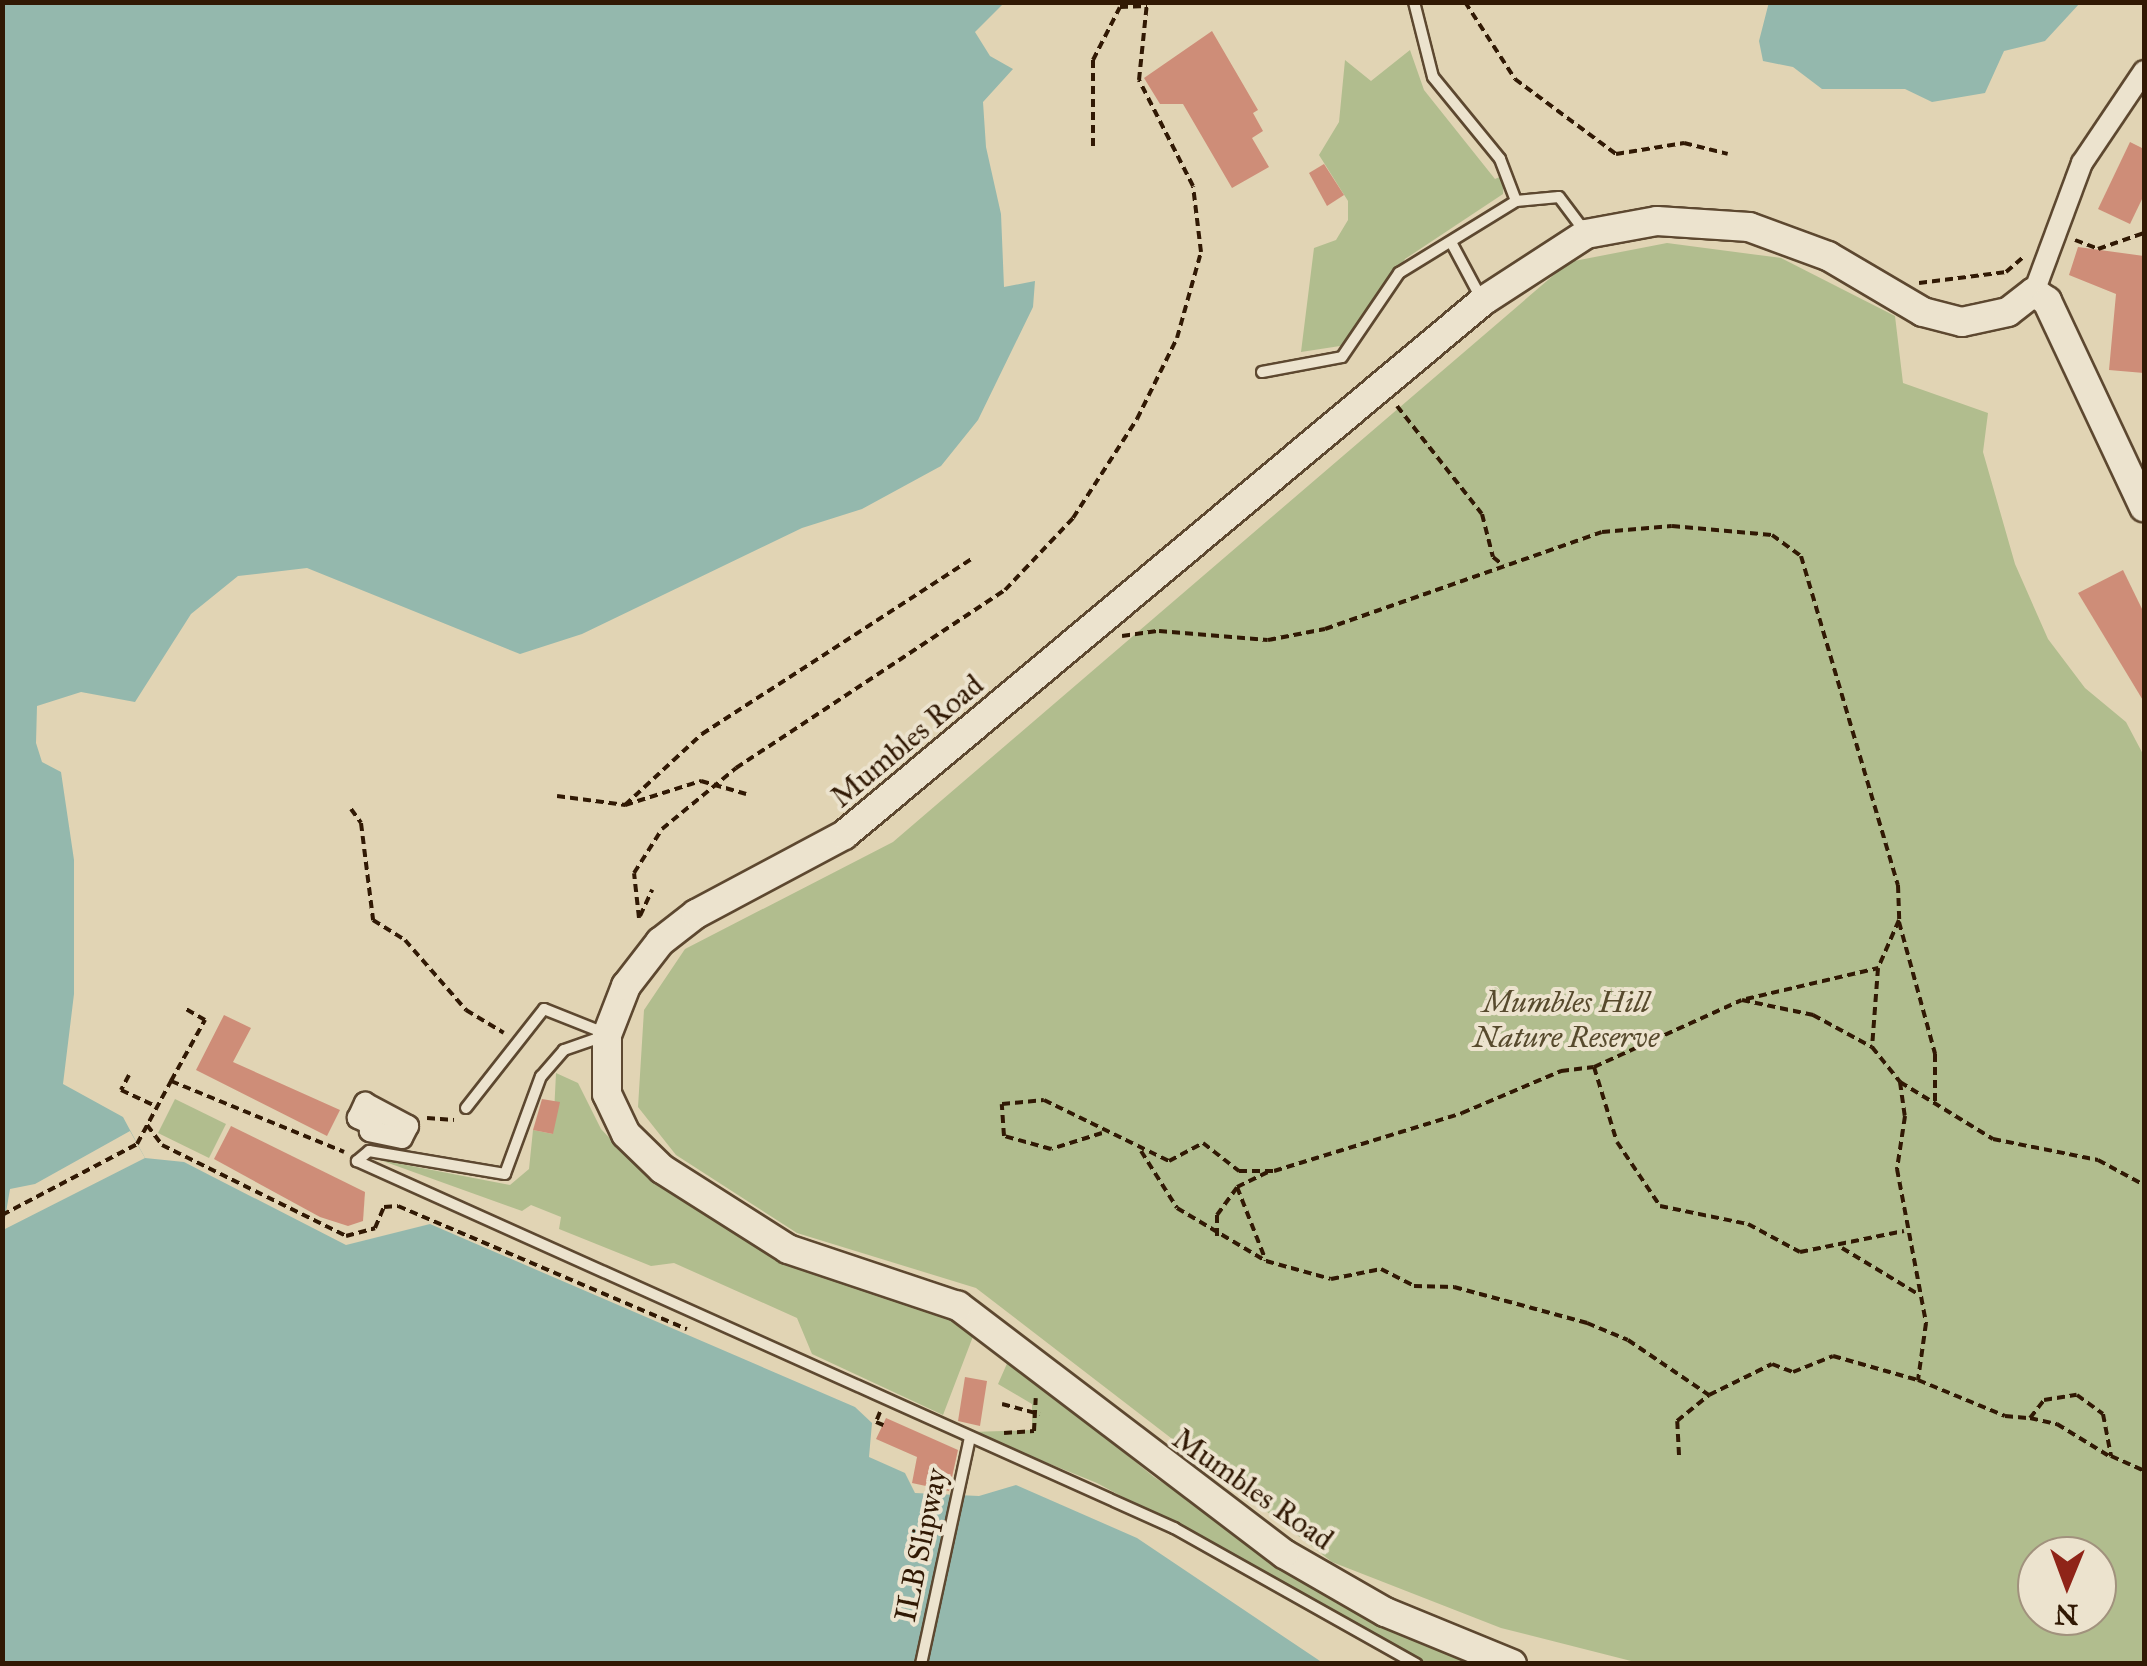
<!DOCTYPE html>
<style>
body{margin:0}
#map{position:relative;width:2147px;height:1666px;overflow:hidden;background:#e1d4b4;font-family:"IM FELL Great Primer",serif}
div>[style]{position:absolute}
[style*='--x']{left:calc(var(--x)*1px);top:calc(var(--y)*1px);width:calc(var(--w)*1px);rotate:calc(var(--a)*1deg)}
.green>*{inset:0;background:#b1bd8e}
.water>*{inset:0;background:#94b8ad}
.pier>*{inset:0;background:#e1d4b4}
.building>*{inset:0;background:#ce8d78}
.path>*{height:4px;margin-top:-2px;transform-origin:0;background:repeating-linear-gradient(90deg,#311904 0 8px,transparent 0 13px)}
.roads{filter:drop-shadow(2px 0 #5d4830) drop-shadow(-2px 0 #5d4830) drop-shadow(0 2px #5d4830) drop-shadow(0 -2px #5d4830)}
.lane>*{height:10px;margin:-5px;padding:0 5px;transform-origin:5px;border-radius:5px;background:#ece3ce}
.street>*{height:20px;margin:-10px;padding:0 10px;transform-origin:10px;border-radius:10px;background:#ece3ce}
.secondary>*{height:28px;margin:-14px;padding:0 14px;transform-origin:14px;border-radius:14px;background:#ece3ce}
span{translate:-50% -50%;white-space:nowrap;text-align:center;line-height:1.15;-webkit-text-stroke:8px #ece3ce;paint-order:stroke}
.street-label{font-size:30px;color:#311904}
.park-label{font-size:30px;color:#574a2d;font-style:italic}
.frame{position:absolute;inset:0;border:5px solid #311904;pointer-events:none}
.north{position:absolute;left:2017px;top:1536px;width:100px;height:100px;box-sizing:border-box;background:#ece3ce;border:2px solid #a1927d;border-radius:50%;rotate:181deg;font-size:28px;font-weight:700;line-height:40px;text-align:center;color:#311904}
.north::after{content:'';display:block;margin:auto;width:35px;height:45px;background:#8f2418;clip-path:polygon(50% 0,100% 100%,50% 72%,0 100%)}
</style>
<div id="map">
<div class="green">
<i style="clip-path:polygon(1410px 50px,1424px 90px,1495px 179px,1504px 175px,1503px 194px,1405px 259px,1353px 344px,1301px 352px,1314px 248px,1336px 240px,1348px 220px,1348px 201px,1319px 155px,1339px 122px,1345px 60px,1371px 81px)"></i>
<i style="clip-path:polygon(evenodd,1667px 243px,1781px 258px,1895px 316px,1903px 383px,1988px 413px,1983px 452px,2015px 564px,2048px 639px,2085px 688px,2126px 722px,2144px 756px,2144px 1663px,1639px 1663px,1501px 1628px,1332px 1562px,976px 1288px,797px 1233px,676px 1155px,638px 1107px,644px 1010px,685px 949px,893px 842px,1569px 262px,1667px 243px,2097px 1556px,2097px 1616px,2037px 1616px,2037px 1556px,2097px 1556px)"></i>
<i style="clip-path:polygon(556px 1073px,578px 1083px,601px 1129px,634px 1164px,740px 1236px,977px 1326px,943px 1415px,812px 1354px,797px 1318px,674px 1263px,651px 1266px,559px 1229px,561px 1217px,531px 1205px,522px 1211px,380px 1160px,510px 1185px,529px 1169px,533px 1130px,553px 1134px)"></i>
<i style="clip-path:polygon(175px 1099px,226px 1124px,209px 1158px,158px 1133px)"></i>
<i style="clip-path:polygon(1009px 1359px,1154px 1477px,1369px 1616px,1468px 1663px,1427px 1663px,1097px 1483px,971px 1432px,1032px 1430px,1032px 1404px,998px 1384px)"></i>
</div>
<div class="water">
<i style="clip-path:polygon(1769px 2px,2080px 2px,2080px 3px,2045px 41px,2004px 51px,1985px 93px,1932px 102px,1905px 89px,1822px 89px,1793px 67px,1763px 61px,1759px 41px)"></i>
<i style="clip-path:polygon(3px 3px,1004px 3px,975px 32px,990px 56px,1013px 69px,983px 102px,986px 147px,1001px 214px,1004px 287px,1035px 281px,1033px 307px,978px 420px,941px 466px,862px 509px,802px 528px,582px 634px,520px 654px,307px 568px,238px 576px,191px 614px,135px 702px,81px 692px,37px 706px,36px 743px,42px 762px,61px 772px,74px 860px,74px 994px,63px 1084px,123px 1117px,145px 1158px,184px 1162px,346px 1245px,430px 1224px,855px 1407px,872px 1423px,869px 1457px,905px 1473px,915px 1493px,979px 1496px,1016px 1485px,1137px 1538px,1323px 1663px,3px 1664px)"></i>
</div>
<div class="pier">
<i style="clip-path:polygon(130px 1131px,145px 1158px,3px 1230px,10px 1189px,35px 1184px)"></i>
</div>
<div class="building">
<i style="clip-path:polygon(1212px 31px,1258px 110px,1253px 113px,1263px 131px,1252px 138px,1269px 167px,1232px 188px,1183px 104px,1160px 104px,1144px 78px)"></i>
<i style="clip-path:polygon(2130px 142px,2144px 149px,2144px 195px,2130px 224px,2098px 209px)"></i>
<i style="clip-path:polygon(1324px 164px,1344px 195px,1327px 206px,1309px 173px)"></i>
<i style="clip-path:polygon(2078px 247px,2144px 256px,2144px 373px,2109px 370px,2116px 294px,2069px 275px)"></i>
<i style="clip-path:polygon(2123px 570px,2144px 613px,2144px 702px,2078px 593px)"></i>
<i style="clip-path:polygon(224px 1015px,251px 1028px,233px 1062px,340px 1110px,327px 1136px,196px 1070px)"></i>
<i style="clip-path:polygon(542px 1099px,560px 1102px,553px 1134px,533px 1130px)"></i>
<i style="clip-path:polygon(231px 1126px,365px 1192px,363px 1221px,348px 1226px,320px 1217px,214px 1159px)"></i>
<i style="clip-path:polygon(965px 1377px,987px 1381px,980px 1426px,958px 1421px)"></i>
<i style="clip-path:polygon(886px 1418px,958px 1450px,949px 1491px,912px 1483px,917px 1457px,876px 1439px)"></i>
</div>
<div class="path">
<i style="--x:1465;--y:2;--w:92;--a:57"></i>
<i style="--x:1515;--y:79;--w:126;--a:36.6"></i>
<i style="--x:1616;--y:154;--w:69;--a:-9.2"></i>
<i style="--x:1684;--y:143;--w:45;--a:14"></i>
<i style="--x:1093;--y:146;--w:86;--a:-90"></i>
<i style="--x:1093;--y:60;--w:59;--a:-63"></i>
<i style="--x:1120;--y:7;--w:27;--a:-2"></i>
<i style="--x:2075;--y:240;--w:25;--a:21"></i>
<i style="--x:2098;--y:249;--w:49;--a:-19.2"></i>
<i style="--x:1919;--y:283;--w:88;--a:-7.2"></i>
<i style="--x:2006;--y:272;--w:23;--a:-41"></i>
<i style="--x:1397;--y:406;--w:137;--a:51.8"></i>
<i style="--x:1482;--y:514;--w:44;--a:75.7"></i>
<i style="--x:1493;--y:557;--w:13;--a:39"></i>
<i style="--x:1122;--y:636;--w:37;--a:-8"></i>
<i style="--x:1159;--y:631;--w:109;--a:4.7"></i>
<i style="--x:1268;--y:640;--w:58;--a:-10.9"></i>
<i style="--x:1325;--y:629;--w:293;--a:-19.3"></i>
<i style="--x:1602;--y:532;--w:70;--a:-4.9"></i>
<i style="--x:1672;--y:526;--w:100;--a:5.1"></i>
<i style="--x:1772;--y:535;--w:36;--a:36"></i>
<i style="--x:1801;--y:556;--w:343;--a:73.6"></i>
<i style="--x:1898;--y:885;--w:35;--a:88"></i>
<i style="--x:1899;--y:920;--w:52;--a:113.6"></i>
<i style="--x:1878;--y:968;--w:79;--a:94.3"></i>
<i style="--x:557;--y:796;--w:69;--a:7.5"></i>
<i style="--x:625;--y:805;--w:80;--a:-17.5"></i>
<i style="--x:701;--y:781;--w:47;--a:16.1"></i>
<i style="--x:625;--y:805;--w:105;--a:-42.7"></i>
<i style="--x:702;--y:734;--w:321;--a:-33"></i>
<i style="--x:351;--y:809;--w:17;--a:54"></i>
<i style="--x:361;--y:823;--w:98;--a:82.9"></i>
<i style="--x:373;--y:920;--w:38;--a:32"></i>
<i style="--x:405;--y:940;--w:93;--a:48.9"></i>
<i style="--x:466;--y:1010;--w:44;--a:31.2"></i>
<i style="--x:640;--y:916;--w:29;--a:-65"></i>
<i style="--x:639;--y:918;--w:45;--a:-96.3"></i>
<i style="--x:634;--y:873;--w:52;--a:-57.5"></i>
<i style="--x:662;--y:829;--w:96;--a:-39.5"></i>
<i style="--x:736;--y:768;--w:323;--a:-33.5"></i>
<i style="--x:1005;--y:590;--w:99;--a:-46.6"></i>
<i style="--x:1073;--y:518;--w:118;--a:-57.1"></i>
<i style="--x:1137;--y:419;--w:90;--a:-63.7"></i>
<i style="--x:1177;--y:338;--w:89;--a:-74.4"></i>
<i style="--x:1201;--y:252;--w:66;--a:-96.9"></i>
<i style="--x:1193;--y:186;--w:119;--a:-117"></i>
<i style="--x:1139;--y:80;--w:78;--a:-84.1"></i>
<i style="--x:1899;--y:922;--w:137;--a:74.7"></i>
<i style="--x:1935;--y:1054;--w:52;--a:90"></i>
<i style="--x:1746;--y:999;--w:136;--a:-13.2"></i>
<i style="--x:1594;--y:1067;--w:78;--a:73"></i>
<i style="--x:1617;--y:1142;--w:77;--a:56.1"></i>
<i style="--x:1660;--y:1206;--w:90;--a:11.6"></i>
<i style="--x:1748;--y:1224;--w:59;--a:28.3"></i>
<i style="--x:1800;--y:1252;--w:106;--a:-11.4"></i>
<i style="--x:129;--y:1075;--w:17;--a:118"></i>
<i style="--x:121;--y:1090;--w:40;--a:25"></i>
<i style="--x:171;--y:1081;--w:70;--a:-60.9"></i>
<i style="--x:205;--y:1020;--w:24;--a:-150"></i>
<i style="--x:1900;--y:1082;--w:109;--a:31.5"></i>
<i style="--x:1993;--y:1139;--w:107;--a:11.3"></i>
<i style="--x:2098;--y:1160;--w:52;--a:28.5"></i>
<i style="--x:427;--y:1118;--w:27;--a:4"></i>
<i style="--x:147;--y:1125;--w:25;--a:53"></i>
<i style="--x:162;--y:1145;--w:205;--a:26.3"></i>
<i style="--x:346;--y:1236;--w:30;--a:-15"></i>
<i style="--x:375;--y:1228;--w:23;--a:-67"></i>
<i style="--x:384;--y:1207;--w:14;--a:-4"></i>
<i style="--x:398;--y:1206;--w:314;--a:23.1"></i>
<i style="--x:1102;--y:1133;--w:53;--a:162.6"></i>
<i style="--x:1051;--y:1149;--w:49;--a:-164.5"></i>
<i style="--x:1004;--y:1136;--w:32;--a:-94"></i>
<i style="--x:1002;--y:1104;--w:42;--a:-5.4"></i>
<i style="--x:1044;--y:1100;--w:139;--a:26"></i>
<i style="--x:1169;--y:1161;--w:38;--a:-28"></i>
<i style="--x:1203;--y:1143;--w:46;--a:37.9"></i>
<i style="--x:1239;--y:1171;--w:35;--a:0"></i>
<i style="--x:1274;--y:1171;--w:197;--a:-17.1"></i>
<i style="--x:1462;--y:1113;--w:108;--a:-23"></i>
<i style="--x:1561;--y:1071;--w:33;--a:-7"></i>
<i style="--x:1594;--y:1067;--w:162;--a:-24.4"></i>
<i style="--x:1742;--y:1000;--w:73;--a:11.9"></i>
<i style="--x:1813;--y:1015;--w:67;--a:28.5"></i>
<i style="--x:1872;--y:1047;--w:45;--a:51.3"></i>
<i style="--x:1900;--y:1082;--w:34;--a:82"></i>
<i style="--x:1905;--y:1116;--w:54;--a:98.6"></i>
<i style="--x:1897;--y:1169;--w:157;--a:79.3"></i>
<i style="--x:1926;--y:1323;--w:58;--a:98"></i>
<i style="--x:1918;--y:1380;--w:94;--a:22.5"></i>
<i style="--x:2005;--y:1416;--w:25;--a:5"></i>
<i style="--x:2030;--y:1418;--w:23;--a:-52"></i>
<i style="--x:2044;--y:1400;--w:33;--a:-9"></i>
<i style="--x:2077;--y:1395;--w:32;--a:36"></i>
<i style="--x:2103;--y:1414;--w:43;--a:79.2"></i>
<i style="--x:2111;--y:1456;--w:36;--a:24"></i>
<i style="--x:1141;--y:1151;--w:67;--a:57.7"></i>
<i style="--x:1177;--y:1208;--w:104;--a:30.8"></i>
<i style="--x:1266;--y:1261;--w:67;--a:15.5"></i>
<i style="--x:1331;--y:1279;--w:51;--a:-11.3"></i>
<i style="--x:1381;--y:1269;--w:37;--a:27"></i>
<i style="--x:1414;--y:1286;--w:40;--a:1.4"></i>
<i style="--x:1454;--y:1287;--w:138;--a:15.1"></i>
<i style="--x:1587;--y:1323;--w:44;--a:22.5"></i>
<i style="--x:1628;--y:1340;--w:98;--a:34.2"></i>
<i style="--x:1709;--y:1395;--w:70;--a:-26.2"></i>
<i style="--x:1772;--y:1364;--w:22;--a:21"></i>
<i style="--x:1793;--y:1372;--w:43;--a:-21.8"></i>
<i style="--x:1833;--y:1356;--w:88;--a:15.8"></i>
<i style="--x:1237;--y:1187;--w:79;--a:68.6"></i>
<i style="--x:2;--y:1215;--w:153;--a:-27.7"></i>
<i style="--x:137;--y:1144;--w:72;--a:-61.6"></i>
<i style="--x:171;--y:1081;--w:187;--a:22.3"></i>
<i style="--x:1217;--y:1236;--w:21;--a:-90"></i>
<i style="--x:1217;--y:1215;--w:34;--a:-54"></i>
<i style="--x:1237;--y:1187;--w:34;--a:-26"></i>
<i style="--x:1842;--y:1248;--w:89;--a:31.2"></i>
<i style="--x:1002;--y:1404;--w:39;--a:15"></i>
<i style="--x:880;--y:1412;--w:11;--a:112"></i>
<i style="--x:876;--y:1422;--w:8;--a:23"></i>
<i style="--x:2030;--y:1418;--w:28;--a:13"></i>
<i style="--x:2057;--y:1424;--w:61;--a:31.6"></i>
<i style="--x:1004;--y:1433;--w:30;--a:-4"></i>
<i style="--x:1034;--y:1431;--w:33;--a:-87"></i>
<i style="--x:1679;--y:1455;--w:34;--a:-93"></i>
<i style="--x:1677;--y:1421;--w:41;--a:-39.1"></i>
</div>
<div class="roads">
<div class="lane">
<i style="--x:1414;--y:2;--w:77;--a:75.8"></i>
<i style="--x:1433;--y:77;--w:106;--a:50.7"></i>
<i style="--x:1500;--y:159;--w:45;--a:69.1"></i>
<i style="--x:1451;--y:242;--w:66;--a:61.9"></i>
<i style="--x:1262;--y:372;--w:81;--a:-10.6"></i>
<i style="--x:1342;--y:357;--w:102;--a:-55.8"></i>
<i style="--x:1399;--y:273;--w:137;--a:-31.6"></i>
<i style="--x:1516;--y:201;--w:43;--a:-5.3"></i>
<i style="--x:1559;--y:197;--w:45;--a:53.1"></i>
<i style="--x:607;--y:1035;--w:46;--a:160.8"></i>
<i style="--x:564;--y:1050;--w:35;--a:131"></i>
<i style="--x:541;--y:1076;--w:104;--a:110.2"></i>
<i style="--x:505;--y:1174;--w:138;--a:-170.4"></i>
<i style="--x:369;--y:1151;--w:16;--a:140"></i>
<i style="--x:357;--y:1161;--w:896;--a:24.19"></i>
<i style="--x:1174;--y:1528;--w:278;--a:29.3"></i>
<i style="--x:466;--y:1108;--w:126;--a:-51.8"></i>
<i style="--x:544;--y:1009;--w:68;--a:21.6"></i>
<i style="--x:921;--y:1664;--w:232;--a:-77.8"></i>
</div>
<div class="street">
<i style="--x:2034;--y:292;--w:138;--a:-69.6"></i>
<i style="--x:2082;--y:163;--w:111;--a:-56"></i>
<i style="--x:365;--y:1103;--w:49;--a:28.1"></i>
<i style="--x:408;--y:1126;--w:13;--a:117"></i>
<i style="--x:402;--y:1138;--w:33;--a:-168"></i>
<i style="--x:370;--y:1131;--w:7;--a:-63"></i>
<i style="--x:373;--y:1125;--w:17;--a:-155"></i>
<i style="--x:358;--y:1118;--w:17;--a:-65"></i>
</div>
<div class="secondary">
<i style="--x:1512;--y:1664;--w:137;--a:-157.7"></i>
<i style="--x:1385;--y:1612;--w:116;--a:-150.1"></i>
<i style="--x:1284;--y:1554;--w:410;--a:-142.7"></i>
<i style="--x:958;--y:1306;--w:179;--a:-161.5"></i>
<i style="--x:788;--y:1249;--w:149;--a:-147.6"></i>
<i style="--x:662;--y:1169;--w:50;--a:-135.8"></i>
<i style="--x:626;--y:1134;--w:44;--a:-115.4"></i>
<i style="--x:607;--y:1094;--w:59;--a:-90"></i>
<i style="--x:607;--y:1035;--w:53;--a:-68.8"></i>
<i style="--x:626;--y:986;--w:56;--a:-52.3"></i>
<i style="--x:660;--y:942;--w:46;--a:-37.9"></i>
<i style="--x:696;--y:914;--w:168;--a:-28.1"></i>
<i style="--x:844;--y:835;--w:833;--a:-39.88"></i>
<i style="--x:1483;--y:301;--w:123;--a:-33"></i>
<i style="--x:1586;--y:234;--w:72;--a:-10.4"></i>
<i style="--x:1657;--y:221;--w:92;--a:3.7"></i>
<i style="--x:1749;--y:227;--w:84;--a:20.2"></i>
<i style="--x:1828;--y:256;--w:110;--a:30.5"></i>
<i style="--x:1923;--y:312;--w:40;--a:14.4"></i>
<i style="--x:1962;--y:322;--w:47;--a:-12.3"></i>
<i style="--x:2008;--y:312;--w:33;--a:-38"></i>
<i style="--x:2034;--y:292;--w:16;--a:35"></i>
<i style="--x:2047;--y:301;--w:228;--a:64.8"></i>
</div>
</div>
<div class="street-label">
<span style="left:907px;top:741px;rotate:-40deg">Mumbles Road</span>
<span style="left:1253px;top:1489px;rotate:35deg">Mumbles Road</span>
<span style="left:921px;top:1545px;rotate:-78deg">ILB Slipway</span>
</div>
<div class="park-label">
<span style="left:1566px;top:1019px">Mumbles Hill<br>Nature Reserve</span>
</div>
<div class="frame"></div>
<div class="north">N</div>
</div>
